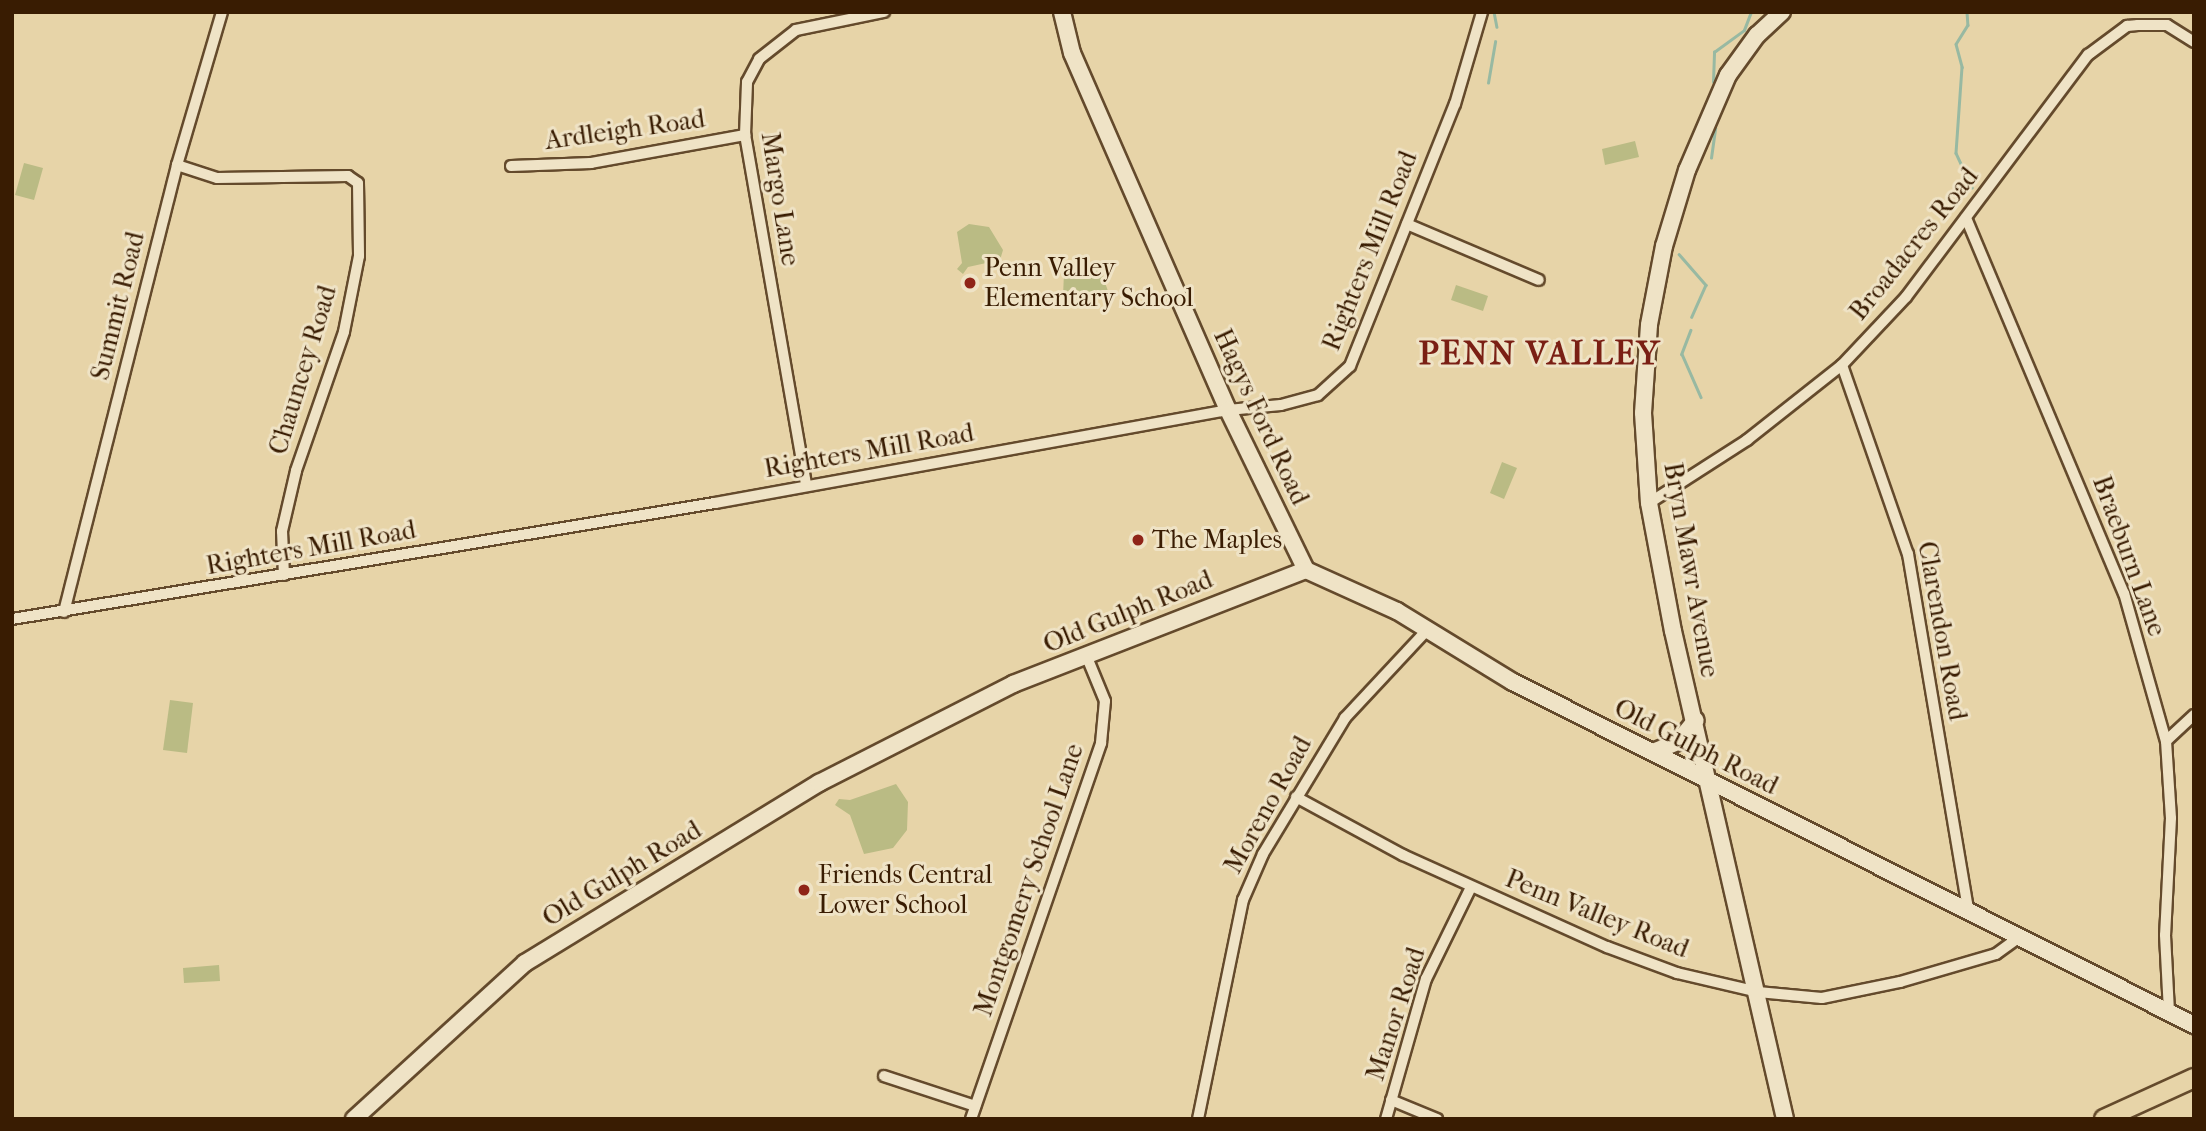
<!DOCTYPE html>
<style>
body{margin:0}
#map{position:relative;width:2206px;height:1131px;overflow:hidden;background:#e7d4a8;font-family:"IM FELL French Canon",serif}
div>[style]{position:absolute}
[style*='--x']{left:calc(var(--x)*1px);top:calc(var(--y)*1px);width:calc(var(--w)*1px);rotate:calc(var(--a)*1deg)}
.green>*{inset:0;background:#babb84}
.stream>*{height:2.5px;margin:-1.25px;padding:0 1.25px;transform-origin:1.25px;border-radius:1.25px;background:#98b9a2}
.roads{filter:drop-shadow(2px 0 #644a2c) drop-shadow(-2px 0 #644a2c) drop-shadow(0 2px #644a2c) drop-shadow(0 -2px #644a2c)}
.street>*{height:10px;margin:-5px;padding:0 5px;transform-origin:5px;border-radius:5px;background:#efe3c6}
.secondary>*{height:16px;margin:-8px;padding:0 8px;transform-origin:8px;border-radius:8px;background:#efe3c6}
.primary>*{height:18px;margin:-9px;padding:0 9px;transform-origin:9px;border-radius:9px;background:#e7d4a8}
.dots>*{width:19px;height:19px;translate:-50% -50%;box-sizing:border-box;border:4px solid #efe3c6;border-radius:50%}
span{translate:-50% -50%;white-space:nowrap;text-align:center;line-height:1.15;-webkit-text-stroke:6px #efe3c6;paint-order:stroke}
.street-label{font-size:26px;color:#391c02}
.poi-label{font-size:26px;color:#391c02}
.left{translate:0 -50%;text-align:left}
.district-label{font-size:33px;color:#7a1f14;font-weight:700;letter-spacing:2px}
.frame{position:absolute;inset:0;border:14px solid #391c02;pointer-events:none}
</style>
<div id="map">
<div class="green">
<i style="clip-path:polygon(1635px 141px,1639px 157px,1605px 165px,1602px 149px)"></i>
<i style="clip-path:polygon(24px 163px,43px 168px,34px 200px,15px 195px)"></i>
<i style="clip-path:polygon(969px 224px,989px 227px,1003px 250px,1000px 260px,968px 267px,963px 274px,957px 269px,962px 263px,957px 232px)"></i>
<i style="clip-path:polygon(1100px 269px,1108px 291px,1067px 300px,1063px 296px,1064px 273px)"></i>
<i style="clip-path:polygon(1456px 285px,1488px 296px,1483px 311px,1451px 300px)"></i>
<i style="clip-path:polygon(1502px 462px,1517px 468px,1504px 499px,1490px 493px)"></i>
<i style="clip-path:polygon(170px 700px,193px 703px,187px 753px,163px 750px)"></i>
<i style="clip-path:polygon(896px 784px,908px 802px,907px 830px,893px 848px,864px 854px,850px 815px,835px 805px,839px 799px,850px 800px)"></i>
<i style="clip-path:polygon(219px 965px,220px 981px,184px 983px,183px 968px)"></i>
</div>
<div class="stream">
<i style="--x:1494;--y:12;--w:15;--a:79"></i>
<i style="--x:1967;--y:12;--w:13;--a:86"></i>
<i style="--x:1968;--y:25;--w:22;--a:122"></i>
<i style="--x:1956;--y:44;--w:24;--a:75"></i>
<i style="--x:1962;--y:67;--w:86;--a:94"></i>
<i style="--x:1956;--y:153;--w:38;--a:65"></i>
<i style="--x:1713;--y:82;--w:30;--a:-88"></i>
<i style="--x:1714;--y:52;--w:37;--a:-36"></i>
<i style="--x:1744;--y:30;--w:19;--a:-69"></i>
<i style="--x:1488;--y:83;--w:42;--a:-80.3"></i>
<i style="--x:1711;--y:158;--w:30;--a:-82"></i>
<i style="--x:1679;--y:254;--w:41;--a:48.9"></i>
<i style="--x:1706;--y:285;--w:35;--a:114"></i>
<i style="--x:1691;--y:330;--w:26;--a:111"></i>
<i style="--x:1682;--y:354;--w:47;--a:66.2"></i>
</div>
<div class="roads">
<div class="street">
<i style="--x:177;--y:165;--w:42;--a:18"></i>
<i style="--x:217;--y:178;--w:131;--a:-0.9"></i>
<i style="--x:348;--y:176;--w:12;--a:35"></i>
<i style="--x:358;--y:183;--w:73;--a:89.2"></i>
<i style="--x:359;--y:256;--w:77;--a:101.2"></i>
<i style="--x:344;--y:332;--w:147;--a:109.1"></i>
<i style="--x:296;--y:471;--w:62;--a:103.1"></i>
<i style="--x:282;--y:531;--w:44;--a:87.4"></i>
<i style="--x:511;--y:166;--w:80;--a:-2.1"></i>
<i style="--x:591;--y:163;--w:157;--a:-10.3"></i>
<i style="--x:1966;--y:218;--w:407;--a:67.2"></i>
<i style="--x:2124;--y:593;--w:154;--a:74.2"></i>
<i style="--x:2166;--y:741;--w:77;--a:86.3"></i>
<i style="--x:2171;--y:818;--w:117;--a:92.9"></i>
<i style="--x:2165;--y:935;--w:77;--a:87"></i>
<i style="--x:1407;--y:224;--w:143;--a:23"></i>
<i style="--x:1842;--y:365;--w:200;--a:70.8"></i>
<i style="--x:1908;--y:554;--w:364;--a:80.4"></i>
<i style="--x:806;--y:484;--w:354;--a:-99.9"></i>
<i style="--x:745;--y:135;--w:53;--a:-87.8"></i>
<i style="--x:747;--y:82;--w:26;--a:-62"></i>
<i style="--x:759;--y:59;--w:47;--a:-38.1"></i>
<i style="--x:796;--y:30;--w:90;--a:-11.6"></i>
<i style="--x:1649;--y:503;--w:117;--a:-32.7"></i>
<i style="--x:1747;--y:440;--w:121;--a:-38.3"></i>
<i style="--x:1842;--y:365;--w:93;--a:-46.7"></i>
<i style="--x:1906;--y:297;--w:303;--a:-53.1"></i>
<i style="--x:2088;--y:55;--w:49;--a:-36.6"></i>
<i style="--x:2127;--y:26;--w:11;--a:-5"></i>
<i style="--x:2138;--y:25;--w:29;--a:0"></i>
<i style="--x:2167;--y:25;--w:32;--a:32"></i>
<i style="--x:64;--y:612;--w:461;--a:-75.8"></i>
<i style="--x:177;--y:165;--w:159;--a:-73.6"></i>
<i style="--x:12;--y:619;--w:713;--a:-9.37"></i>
<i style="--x:715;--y:503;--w:521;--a:-10.28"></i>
<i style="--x:1228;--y:410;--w:53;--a:-5.4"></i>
<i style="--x:1281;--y:405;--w:38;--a:-15"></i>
<i style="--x:1318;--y:395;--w:43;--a:-42.2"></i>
<i style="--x:1350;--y:366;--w:282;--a:-68.2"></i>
<i style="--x:1455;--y:104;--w:96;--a:-73.6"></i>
<i style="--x:2166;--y:741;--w:38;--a:-43"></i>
<i style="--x:1296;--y:797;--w:122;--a:28.5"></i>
<i style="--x:1403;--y:855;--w:224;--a:24.3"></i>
<i style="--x:1607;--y:947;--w:75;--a:20.4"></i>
<i style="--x:1677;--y:973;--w:83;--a:13.2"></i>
<i style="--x:1758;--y:992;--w:64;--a:5.4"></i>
<i style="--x:1822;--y:998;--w:80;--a:-11.6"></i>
<i style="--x:1900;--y:982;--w:100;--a:-16.3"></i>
<i style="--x:1996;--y:954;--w:27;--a:-36"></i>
<i style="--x:884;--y:1076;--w:96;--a:18.2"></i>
<i style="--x:1391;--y:1100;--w:50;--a:22.4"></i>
<i style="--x:971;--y:1119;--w:398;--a:-70.9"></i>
<i style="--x:1101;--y:743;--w:42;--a:-84.6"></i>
<i style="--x:1105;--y:701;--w:50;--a:-112.4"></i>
<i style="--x:1198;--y:1119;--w:224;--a:-78.4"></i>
<i style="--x:1243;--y:900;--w:50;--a:-66.5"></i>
<i style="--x:1263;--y:854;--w:159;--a:-58.9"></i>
<i style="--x:1345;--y:718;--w:122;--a:-47"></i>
<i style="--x:1386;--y:1119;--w:146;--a:-74.1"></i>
<i style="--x:1426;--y:979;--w:102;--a:-63.9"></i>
</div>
<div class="secondary">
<i style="--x:1062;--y:12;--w:42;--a:76.3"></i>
<i style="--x:1072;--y:53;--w:390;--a:66.4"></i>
<i style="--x:1228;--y:410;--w:178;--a:64"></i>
<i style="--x:1782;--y:12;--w:34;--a:137"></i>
<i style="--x:1757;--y:35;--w:49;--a:125.9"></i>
<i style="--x:1728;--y:75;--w:103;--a:113.3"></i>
<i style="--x:1687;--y:170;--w:79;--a:106.8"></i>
<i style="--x:1664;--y:246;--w:80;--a:100.8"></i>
<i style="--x:1649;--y:325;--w:88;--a:93.9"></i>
<i style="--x:1643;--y:413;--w:90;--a:86.2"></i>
<i style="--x:1649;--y:503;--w:130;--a:79.4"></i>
<i style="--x:1673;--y:631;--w:501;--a:77.07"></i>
<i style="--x:1653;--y:752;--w:27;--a:-22"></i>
<i style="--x:1678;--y:742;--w:28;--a:-51"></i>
<i style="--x:354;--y:1119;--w:231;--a:-42.4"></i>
<i style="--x:525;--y:963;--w:345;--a:-31.5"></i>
<i style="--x:819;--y:783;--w:218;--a:-27"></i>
<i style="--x:1013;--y:684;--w:314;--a:-21.3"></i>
<i style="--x:1306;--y:570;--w:100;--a:24.3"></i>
<i style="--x:1397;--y:611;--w:136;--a:31.5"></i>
<i style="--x:1513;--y:682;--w:763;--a:26.73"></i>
</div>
<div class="primary">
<i style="--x:2104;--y:1119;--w:99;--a:-24.5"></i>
</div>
</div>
<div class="dots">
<i style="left:970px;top:283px;background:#8f2418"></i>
<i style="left:1138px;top:540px;background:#8f2418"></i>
<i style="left:804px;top:890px;background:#8f2418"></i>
</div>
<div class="street-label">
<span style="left:625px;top:130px;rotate:-8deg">Ardleigh Road</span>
<span style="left:780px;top:199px;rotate:81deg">Margo Lane</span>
<span style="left:1914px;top:244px;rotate:-51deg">Broadacres Road</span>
<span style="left:1370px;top:251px;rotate:-68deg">Righters Mill Road</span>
<span style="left:118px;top:306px;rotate:-76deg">Summit Road</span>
<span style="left:303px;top:370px;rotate:-73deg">Chauncey Road</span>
<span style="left:1261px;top:417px;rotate:65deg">Hagys Ford Road</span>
<span style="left:869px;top:451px;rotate:-10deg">Righters Mill Road</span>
<span style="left:311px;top:548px;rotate:-10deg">Righters Mill Road</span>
<span style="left:2129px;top:556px;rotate:70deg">Braeburn Lane</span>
<span style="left:1691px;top:570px;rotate:80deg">Bryn Mawr Avenue</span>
<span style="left:1128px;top:612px;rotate:-22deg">Old Gulph Road</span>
<span style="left:1942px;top:631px;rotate:80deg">Clarendon Road</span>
<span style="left:1696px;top:747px;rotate:27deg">Old Gulph Road</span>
<span style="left:1268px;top:805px;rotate:-61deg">Moreno Road</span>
<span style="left:622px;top:874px;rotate:-31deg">Old Gulph Road</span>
<span style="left:1029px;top:880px;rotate:-71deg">Montgomery School Lane</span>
<span style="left:1597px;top:914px;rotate:22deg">Penn Valley Road</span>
<span style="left:1396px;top:1014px;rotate:-72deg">Manor Road</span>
</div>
<div class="poi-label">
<span class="left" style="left:984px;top:283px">Penn Valley<br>Elementary School</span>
<span class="left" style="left:1152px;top:540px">The Maples</span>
<span class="left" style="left:818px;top:890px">Friends Central<br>Lower School</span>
</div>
<div class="district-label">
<span style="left:1540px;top:354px">PENN VALLEY</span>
</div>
<div class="frame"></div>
</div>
